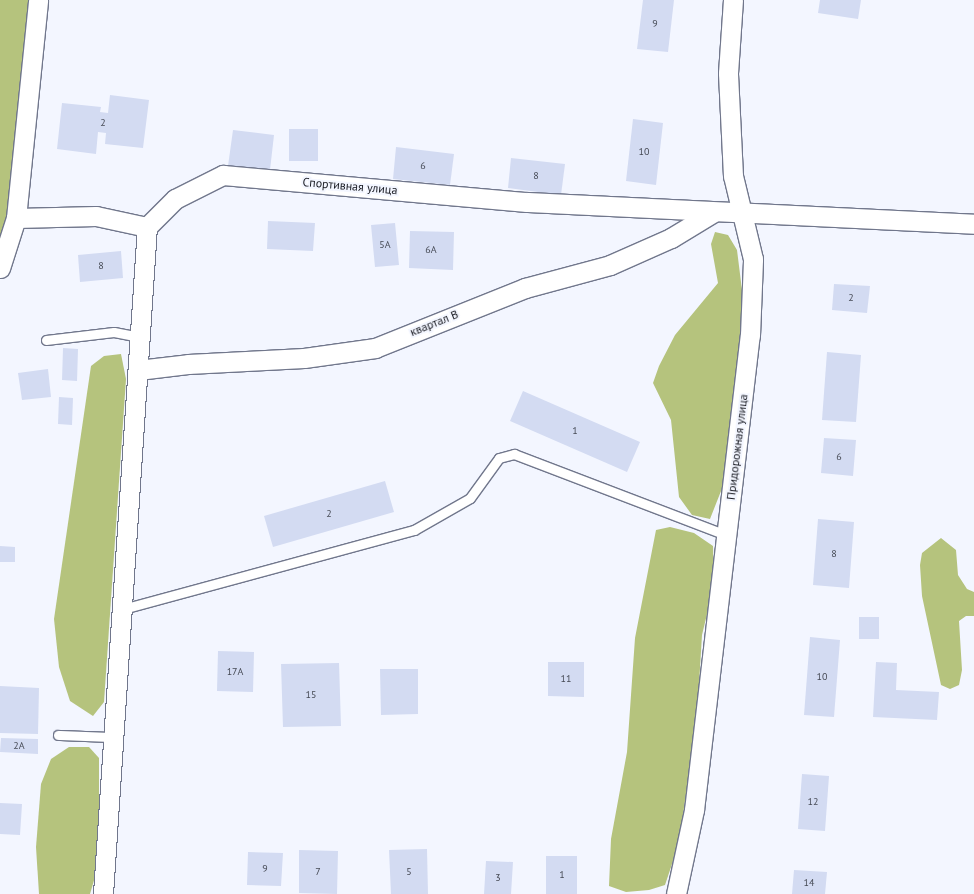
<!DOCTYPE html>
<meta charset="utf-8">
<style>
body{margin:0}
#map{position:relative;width:974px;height:894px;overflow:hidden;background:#f3f6ff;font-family:"PT Sans",sans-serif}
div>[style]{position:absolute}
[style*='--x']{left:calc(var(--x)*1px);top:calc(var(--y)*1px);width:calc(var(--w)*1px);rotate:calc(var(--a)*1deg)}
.forest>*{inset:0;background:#b5c37d}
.building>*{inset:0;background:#d3dbf2}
.roads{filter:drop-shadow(1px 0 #71778c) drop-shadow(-1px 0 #71778c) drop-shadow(0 1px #71778c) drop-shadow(0 -1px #71778c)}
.service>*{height:9px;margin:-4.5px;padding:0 4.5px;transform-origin:4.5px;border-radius:4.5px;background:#fff}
.minor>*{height:19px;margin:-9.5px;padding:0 9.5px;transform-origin:9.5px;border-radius:9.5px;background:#fff}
span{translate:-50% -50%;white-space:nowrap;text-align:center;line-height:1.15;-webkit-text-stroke:4px #f3f6ff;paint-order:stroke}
.number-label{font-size:10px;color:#454954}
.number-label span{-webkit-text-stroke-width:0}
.street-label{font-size:12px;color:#161820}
</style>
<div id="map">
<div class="forest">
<i style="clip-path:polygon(0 0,30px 0,13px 198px,0 245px)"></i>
<i style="clip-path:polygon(715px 232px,728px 235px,737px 250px,743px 298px,743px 355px,723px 486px,710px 519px,692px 515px,679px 497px,671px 420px,653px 383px,659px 366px,675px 335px,718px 283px,711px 244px)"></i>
<i style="clip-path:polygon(121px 354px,126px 379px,104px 702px,93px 716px,70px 701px,59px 667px,54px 619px,91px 366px,104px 356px)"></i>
<i style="clip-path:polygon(670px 527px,694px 533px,713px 546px,714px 585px,702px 635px,697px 717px,679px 843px,665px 885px,649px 890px,626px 892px,609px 886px,611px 839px,627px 752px,635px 638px,656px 530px)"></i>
<i style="clip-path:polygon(941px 538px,956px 550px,958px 575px,967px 589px,974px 592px,974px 616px,966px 616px,959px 621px,962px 670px,959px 685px,950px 689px,941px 685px,922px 596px,920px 565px,922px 553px)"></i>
<i style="clip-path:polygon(69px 747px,89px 747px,99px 758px,99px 811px,95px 877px,90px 894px,39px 894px,36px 847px,41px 784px,51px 759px)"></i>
</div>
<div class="building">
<i style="clip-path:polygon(643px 0,674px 0,668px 52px,637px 49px)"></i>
<i style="clip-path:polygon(820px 0,861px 0,858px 19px,818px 13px)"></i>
<i style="clip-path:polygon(110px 95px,149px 100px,143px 148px,105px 144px,106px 133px,98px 132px,96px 154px,57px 149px,62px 103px,101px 107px,100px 112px,108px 113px)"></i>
<i style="clip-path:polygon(633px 119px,663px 123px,656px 185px,626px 181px)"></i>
<i style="clip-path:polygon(289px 129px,318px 129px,318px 161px,289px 161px)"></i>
<i style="clip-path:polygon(233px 130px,274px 135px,270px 170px,228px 166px)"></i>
<i style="clip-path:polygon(396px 147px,454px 154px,450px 185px,393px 179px)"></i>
<i style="clip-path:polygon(511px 158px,565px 164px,561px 195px,508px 188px)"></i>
<i style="clip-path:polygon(268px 221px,315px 223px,313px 251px,267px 249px)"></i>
<i style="clip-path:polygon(395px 223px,399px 265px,375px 267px,371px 225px)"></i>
<i style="clip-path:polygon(410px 231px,454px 232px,453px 270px,409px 268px)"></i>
<i style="clip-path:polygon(121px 251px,123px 278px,80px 282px,78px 255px)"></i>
<i style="clip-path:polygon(834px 284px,870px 286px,867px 313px,832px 310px)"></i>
<i style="clip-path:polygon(63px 348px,78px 349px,77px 381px,62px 380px)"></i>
<i style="clip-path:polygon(827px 352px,861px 355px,856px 422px,822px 420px)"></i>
<i style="clip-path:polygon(48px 369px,51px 397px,22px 400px,18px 373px)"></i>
<i style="clip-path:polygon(523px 391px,640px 442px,627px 472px,510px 421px)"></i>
<i style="clip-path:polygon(59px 397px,73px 398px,72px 425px,58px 424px)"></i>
<i style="clip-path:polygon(824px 438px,856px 440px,853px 476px,821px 473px)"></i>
<i style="clip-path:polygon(385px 481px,394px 512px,273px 547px,264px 516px)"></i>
<i style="clip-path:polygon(818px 519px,854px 522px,849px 588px,813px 585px)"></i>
<i style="clip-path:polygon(0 546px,15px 547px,15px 562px,0 562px)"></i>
<i style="clip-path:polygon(859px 617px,879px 617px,879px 639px,859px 639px)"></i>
<i style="clip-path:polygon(810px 637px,840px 640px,834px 717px,804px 715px)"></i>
<i style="clip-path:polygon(218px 651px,254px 652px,253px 692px,217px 691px)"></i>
<i style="clip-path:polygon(548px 662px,584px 662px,584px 697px,548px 696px)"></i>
<i style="clip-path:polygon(876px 662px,897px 663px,896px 690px,939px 692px,937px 720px,873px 717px)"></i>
<i style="clip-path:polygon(339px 663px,341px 726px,283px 727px,281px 664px)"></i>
<i style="clip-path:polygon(380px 669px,418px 669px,418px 714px,381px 715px)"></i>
<i style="clip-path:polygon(0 686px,39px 688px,38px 734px,0 733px)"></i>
<i style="clip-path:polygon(1px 738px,38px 739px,38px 754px,0 752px)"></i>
<i style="clip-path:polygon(802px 774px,829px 776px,825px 831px,798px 829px)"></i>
<i style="clip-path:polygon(0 803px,22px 804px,20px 835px,0 834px)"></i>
<i style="clip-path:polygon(427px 849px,428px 894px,391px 894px,389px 850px)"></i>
<i style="clip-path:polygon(299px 850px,338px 851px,337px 894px,299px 893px)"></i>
<i style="clip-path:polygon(248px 852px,283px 853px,281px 886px,247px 885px)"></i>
<i style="clip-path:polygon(546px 856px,577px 856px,577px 894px,546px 894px)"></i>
<i style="clip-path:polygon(486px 861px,513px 862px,511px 894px,484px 894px)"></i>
<i style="clip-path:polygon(794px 870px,827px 872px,825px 894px,792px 894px)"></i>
</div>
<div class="roads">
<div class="service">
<i style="--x:46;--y:340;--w:68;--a:-6.7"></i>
<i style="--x:114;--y:332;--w:26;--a:11"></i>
<i style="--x:123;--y:609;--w:302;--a:-15.2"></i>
<i style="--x:414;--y:530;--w:64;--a:-29.7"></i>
<i style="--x:470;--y:498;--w:49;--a:-54.1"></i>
<i style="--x:499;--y:458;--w:16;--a:-15"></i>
<i style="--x:514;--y:454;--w:227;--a:20.9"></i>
<i style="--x:58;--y:735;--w:54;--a:2.1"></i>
</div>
<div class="minor">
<i style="--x:16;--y:218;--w:219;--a:-84.2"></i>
<i style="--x:0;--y:268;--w:52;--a:-72.3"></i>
<i style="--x:16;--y:218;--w:80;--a:-1.4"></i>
<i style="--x:96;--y:216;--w:52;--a:12.2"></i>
<i style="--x:138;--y:370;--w:50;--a:-6.8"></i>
<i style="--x:188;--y:364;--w:116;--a:-3"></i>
<i style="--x:304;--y:358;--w:72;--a:-8"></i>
<i style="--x:375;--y:348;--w:162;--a:-21.8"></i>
<i style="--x:525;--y:288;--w:88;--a:-15.1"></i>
<i style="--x:610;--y:265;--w:67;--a:-23.9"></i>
<i style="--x:671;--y:238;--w:50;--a:-31.2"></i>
<i style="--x:103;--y:894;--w:668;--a:-86.23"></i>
<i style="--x:147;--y:227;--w:40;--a:-45"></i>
<i style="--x:175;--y:199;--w:54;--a:-26.6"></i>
<i style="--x:223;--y:175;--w:305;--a:5.1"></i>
<i style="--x:527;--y:202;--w:448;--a:2.8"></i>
<i style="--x:676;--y:894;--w:86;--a:-77.9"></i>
<i style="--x:694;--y:810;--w:478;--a:-83.3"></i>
<i style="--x:750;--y:335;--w:76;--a:-87.7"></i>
<i style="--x:753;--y:259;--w:85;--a:-103.5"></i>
<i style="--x:733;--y:176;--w:103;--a:-92.8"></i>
<i style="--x:728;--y:73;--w:73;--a:-86.1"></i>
</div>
</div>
<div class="number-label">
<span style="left:655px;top:24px">9</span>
<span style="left:103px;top:123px">2</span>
<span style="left:644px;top:152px">10</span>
<span style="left:423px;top:166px">6</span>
<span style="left:536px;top:176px">8</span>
<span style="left:385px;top:245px">5А</span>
<span style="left:431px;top:250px">6А</span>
<span style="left:101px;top:266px">8</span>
<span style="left:851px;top:298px">2</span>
<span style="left:575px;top:431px">1</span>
<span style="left:839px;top:457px">6</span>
<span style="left:329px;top:514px">2</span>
<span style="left:834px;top:554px">8</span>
<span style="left:235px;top:672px">17А</span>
<span style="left:822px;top:677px">10</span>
<span style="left:566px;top:679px">11</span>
<span style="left:311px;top:695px">15</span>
<span style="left:19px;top:746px">2А</span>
<span style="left:813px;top:802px">12</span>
<span style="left:265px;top:869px">9</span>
<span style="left:318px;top:872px">7</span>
<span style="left:409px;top:872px">5</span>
<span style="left:562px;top:875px">1</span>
<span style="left:498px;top:878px">3</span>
<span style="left:809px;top:883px">14</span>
</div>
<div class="street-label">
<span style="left:350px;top:186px;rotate:5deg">Спортивная улица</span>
<span style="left:434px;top:323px;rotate:-22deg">квартал В</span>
<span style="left:737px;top:447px;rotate:-83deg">Придорожная улица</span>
</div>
</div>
